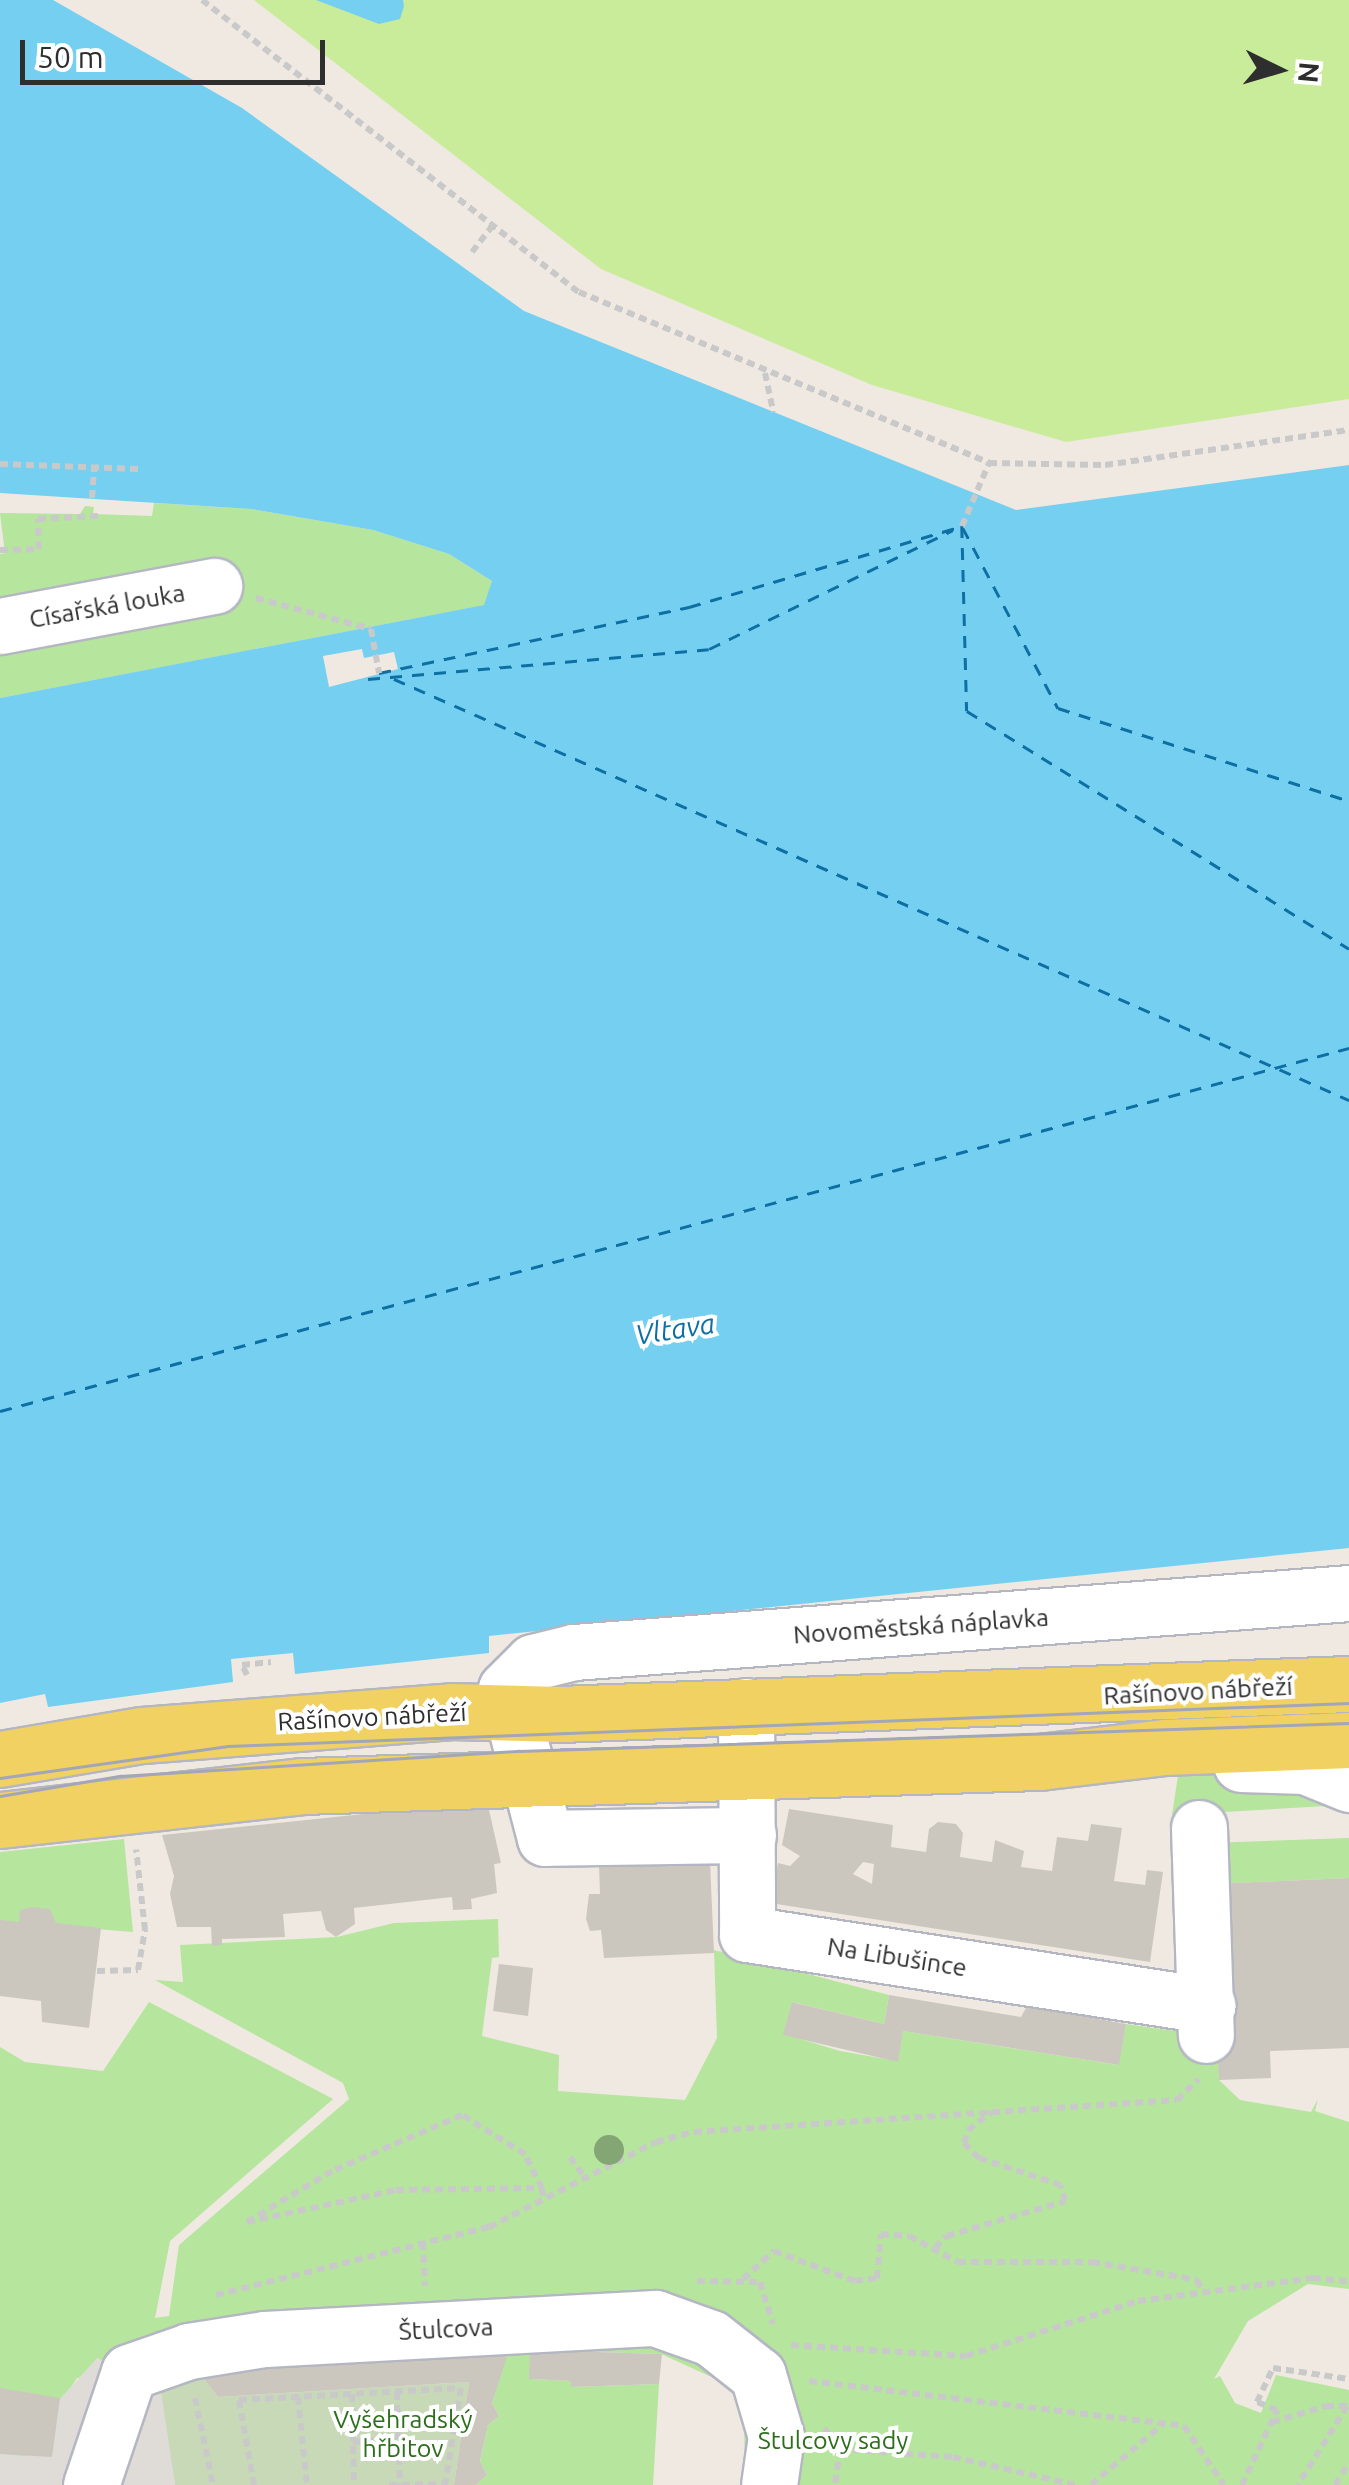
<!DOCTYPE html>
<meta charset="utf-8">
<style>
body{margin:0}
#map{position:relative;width:1349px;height:2485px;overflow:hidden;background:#efe9e1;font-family:Ubuntu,sans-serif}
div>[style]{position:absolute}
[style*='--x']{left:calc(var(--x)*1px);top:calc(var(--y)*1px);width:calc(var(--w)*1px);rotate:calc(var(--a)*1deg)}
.green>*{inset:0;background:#b6e59e}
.cemetery>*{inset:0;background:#c8d9b8}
.pitch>*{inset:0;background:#c9ec9a}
.plaza>*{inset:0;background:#dfdcd8}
.water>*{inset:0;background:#75cff0}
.pier>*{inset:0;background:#efe9e1}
.ferry>*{height:2.5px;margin-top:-1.25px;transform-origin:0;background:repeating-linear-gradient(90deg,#0d6fa3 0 12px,transparent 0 22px)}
.building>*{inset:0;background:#cbc7bf}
.path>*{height:6px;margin-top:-3px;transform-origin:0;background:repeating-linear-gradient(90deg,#c9c9c9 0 8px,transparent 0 13px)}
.roads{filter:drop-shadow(2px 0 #b4b7c1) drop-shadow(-2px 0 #b4b7c1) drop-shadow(0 2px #b4b7c1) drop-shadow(0 -2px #b4b7c1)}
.minor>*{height:55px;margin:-27.5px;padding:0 27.5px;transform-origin:27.5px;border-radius:27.5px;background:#fff}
.major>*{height:55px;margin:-27.5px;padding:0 27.5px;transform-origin:27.5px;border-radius:27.5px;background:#f2d163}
.tram>*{height:2.5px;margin:-1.25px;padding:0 1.25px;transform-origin:1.25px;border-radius:1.25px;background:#a3a6b8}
.trees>*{width:30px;height:30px;margin:-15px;border-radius:50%;background:#84a574}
span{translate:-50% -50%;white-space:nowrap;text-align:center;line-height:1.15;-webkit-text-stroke:8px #fff;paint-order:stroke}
.street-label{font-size:25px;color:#2e2e2e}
.park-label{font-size:25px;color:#2c6e1b}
.water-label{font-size:28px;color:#0d6fa3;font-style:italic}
.north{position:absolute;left:1229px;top:20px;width:100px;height:100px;-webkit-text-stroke:8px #fff;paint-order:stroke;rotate:95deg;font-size:28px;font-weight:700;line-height:40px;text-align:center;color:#2e2e2e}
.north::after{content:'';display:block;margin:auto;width:35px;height:45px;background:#2e2e2e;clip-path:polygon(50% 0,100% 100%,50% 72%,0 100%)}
.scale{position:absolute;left:20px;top:40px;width:305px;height:45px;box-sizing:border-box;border:5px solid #2e2e2e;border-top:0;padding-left:12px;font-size:30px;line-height:35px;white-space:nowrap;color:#2e2e2e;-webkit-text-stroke:8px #fff;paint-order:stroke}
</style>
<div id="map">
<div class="green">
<i style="clip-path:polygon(154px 503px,251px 509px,373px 530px,449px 554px,492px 581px,485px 605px,0 698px,0 554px,5px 553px,0 513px,80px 514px,85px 506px,94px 507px,93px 514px,152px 516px)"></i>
<i style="clip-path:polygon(1234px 1772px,1328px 1790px,1326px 1806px,1172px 1815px,1178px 1776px)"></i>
<i style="clip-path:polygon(1349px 1838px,1349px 1878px,1210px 1884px,1209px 1843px)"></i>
<i style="clip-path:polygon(124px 1839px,133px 1932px,0 1921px,0 1852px)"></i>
<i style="clip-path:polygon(498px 1919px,499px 1957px,492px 1958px,482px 2036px,559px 2055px,558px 2091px,685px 2100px,717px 2038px,714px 1950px,889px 1995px,884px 2024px,793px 2002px,784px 2034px,840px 2051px,897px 2061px,903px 2031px,1118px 2065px,1126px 2024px,1218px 2037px,1219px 2080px,1240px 2100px,1311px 2112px,1318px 2099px,1315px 2111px,1349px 2122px,1349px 2289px,1308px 2284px,1248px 2321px,1214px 2379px,1220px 2376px,1235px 2403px,1261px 2413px,1276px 2375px,1349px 2390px,1349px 2485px,745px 2485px,744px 2412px,727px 2384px,661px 2354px,531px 2350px,530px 2379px,571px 2381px,572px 2387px,659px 2384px,653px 2485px,476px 2485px,487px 2475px,480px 2461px,488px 2425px,499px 2416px,492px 2403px,508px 2352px,77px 2378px,26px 2457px,0 2454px,0 2047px,25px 2062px,103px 2071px,149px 2002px,333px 2099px,170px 2241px,155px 2318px,169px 2316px,179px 2245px,349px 2099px,343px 2083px,155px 1980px,183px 1982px,180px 1945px,337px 1937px,394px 1923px)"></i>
</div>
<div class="cemetery">
<i style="clip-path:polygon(212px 2372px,204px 2379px,218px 2397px,469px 2382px,454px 2485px,175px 2485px,157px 2387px)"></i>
</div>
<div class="pitch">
<i style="clip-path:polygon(254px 0,1349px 0,1349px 399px,1066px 442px,872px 385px,601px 269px)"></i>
</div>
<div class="plaza">
<i style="clip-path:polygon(97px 2358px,160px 2385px,175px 2485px,0 2485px,0 2454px,26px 2456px,59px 2400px)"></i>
</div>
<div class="water">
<i style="clip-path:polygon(0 0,53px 0,242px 108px,524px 311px,1016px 510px,1349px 465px,1349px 1548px,489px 1636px,489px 1653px,295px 1674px,293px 1653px,231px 1659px,233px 1682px,48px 1707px,45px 1694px,0 1703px,0 698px,484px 605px,492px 581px,449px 554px,373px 530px,251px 509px,0 493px)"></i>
<i style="clip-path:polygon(316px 0,403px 0,404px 6px,400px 19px,379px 24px)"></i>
</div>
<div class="pier">
<i style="clip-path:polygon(362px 649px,364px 658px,394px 652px,398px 669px,329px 687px,323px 656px)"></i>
</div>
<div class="ferry">
<i style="--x:963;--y:528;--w:204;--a:62.2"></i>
<i style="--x:1058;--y:708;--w:305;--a:17.7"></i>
<i style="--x:379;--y:673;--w:317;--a:-12"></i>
<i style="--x:689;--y:607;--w:285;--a:-16.5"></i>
<i style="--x:962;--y:526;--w:185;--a:88.5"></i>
<i style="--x:967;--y:711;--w:450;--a:31.9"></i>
<i style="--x:368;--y:679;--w:342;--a:-5"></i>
<i style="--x:709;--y:649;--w:271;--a:-26"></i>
<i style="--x:394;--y:679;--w:1044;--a:23.79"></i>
<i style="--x:0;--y:1411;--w:1397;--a:-15.06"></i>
</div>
<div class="building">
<i style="clip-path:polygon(487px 1801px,501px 1863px,494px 1864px,497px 1893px,471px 1899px,472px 1909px,453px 1910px,452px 1897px,354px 1908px,355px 1924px,336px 1937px,326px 1930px,321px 1911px,283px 1914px,285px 1937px,222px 1939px,222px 1945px,212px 1946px,211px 1927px,177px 1927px,170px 1894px,174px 1876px,162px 1835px)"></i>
<i style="clip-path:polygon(evenodd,789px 1809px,893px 1825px,891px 1847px,926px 1852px,929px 1829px,938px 1822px,956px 1824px,963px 1833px,960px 1857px,992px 1862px,995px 1840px,1024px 1851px,1021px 1867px,1052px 1871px,1057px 1837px,1088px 1841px,1091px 1824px,1122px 1828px,1114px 1881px,1145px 1885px,1147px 1870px,1163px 1872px,1150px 1962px,770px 1903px,778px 1863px,790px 1866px,800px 1856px,782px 1845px,789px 1809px,863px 1862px,874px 1864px,872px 1884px,853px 1874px,863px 1862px)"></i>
<i style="clip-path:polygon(710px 1861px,714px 1953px,604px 1958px,601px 1930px,590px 1931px,586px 1919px,589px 1894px,600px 1894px,599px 1865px)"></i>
<i style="clip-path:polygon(1349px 1878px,1349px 2048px,1270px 2051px,1271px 2078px,1219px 2080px,1210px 1884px)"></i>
<i style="clip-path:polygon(31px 1907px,50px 1909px,56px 1923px,101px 1928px,89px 2028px,42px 2022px,41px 2001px,0 1996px,0 1920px,19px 1922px,20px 1910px)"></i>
<i style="clip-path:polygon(499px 1964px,533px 1968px,528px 2016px,493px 2011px)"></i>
<i style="clip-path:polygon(889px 1995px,1021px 2017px,1027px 2006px,1126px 2024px,1119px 2065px,903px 2031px,898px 2062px,783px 2035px,792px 2002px,884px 2024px)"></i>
<i style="clip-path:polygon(530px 2350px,662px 2354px,659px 2384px,571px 2387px,571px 2381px,529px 2379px)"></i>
<i style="clip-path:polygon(509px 2351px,492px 2403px,499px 2416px,488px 2425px,480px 2461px,487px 2475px,476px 2485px,454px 2485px,469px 2382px,218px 2397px,204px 2379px,212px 2365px)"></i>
<i style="clip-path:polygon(0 2388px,60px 2398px,52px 2457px,0 2454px)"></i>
</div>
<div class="path">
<i style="--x:202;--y:0;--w:477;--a:37.8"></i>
<i style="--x:579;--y:292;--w:444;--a:22.6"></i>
<i style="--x:989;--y:463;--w:116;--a:1"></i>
<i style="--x:1105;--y:465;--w:246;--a:-8.2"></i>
<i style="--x:472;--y:252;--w:34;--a:-52"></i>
<i style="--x:765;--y:373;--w:40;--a:78"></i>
<i style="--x:0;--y:464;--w:139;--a:2.1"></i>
<i style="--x:92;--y:498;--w:30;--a:-86"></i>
<i style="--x:962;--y:526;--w:69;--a:-66.8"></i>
<i style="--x:0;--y:550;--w:39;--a:-1"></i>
<i style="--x:39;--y:549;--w:30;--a:-92"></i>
<i style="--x:38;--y:519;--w:60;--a:-2.9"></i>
<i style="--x:256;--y:598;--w:119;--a:15.1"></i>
<i style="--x:371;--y:629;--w:45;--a:79.7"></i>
<i style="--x:247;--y:1675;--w:11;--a:-117"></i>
<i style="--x:242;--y:1665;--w:29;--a:-6"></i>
<i style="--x:97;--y:1971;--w:41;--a:-1.4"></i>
<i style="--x:138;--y:1970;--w:41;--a:-80.1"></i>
<i style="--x:145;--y:1930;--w:81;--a:-96.3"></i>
<i style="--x:570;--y:2157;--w:27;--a:54"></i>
<i style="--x:542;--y:2188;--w:38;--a:-117"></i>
<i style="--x:525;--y:2154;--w:74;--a:-148.2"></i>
<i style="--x:462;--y:2115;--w:142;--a:156.7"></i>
<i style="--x:332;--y:2171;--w:99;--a:149"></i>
<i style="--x:247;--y:2222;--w:152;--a:-12.1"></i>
<i style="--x:396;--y:2190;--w:146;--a:-0.8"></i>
<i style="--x:542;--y:2188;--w:12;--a:85"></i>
<i style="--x:423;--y:2242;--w:44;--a:87.4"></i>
<i style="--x:935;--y:2248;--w:17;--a:-45"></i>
<i style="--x:947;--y:2236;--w:123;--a:-16.5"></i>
<i style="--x:1065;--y:2201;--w:16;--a:-104"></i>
<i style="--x:1061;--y:2185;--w:86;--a:-161.8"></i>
<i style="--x:979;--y:2158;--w:21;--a:-135"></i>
<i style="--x:964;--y:2143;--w:14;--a:-73"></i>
<i style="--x:968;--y:2130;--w:30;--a:-37"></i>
<i style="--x:743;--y:2279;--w:42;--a:-42.1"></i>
<i style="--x:774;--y:2251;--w:86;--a:20.3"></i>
<i style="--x:855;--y:2281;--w:22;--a:-8"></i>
<i style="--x:877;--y:2278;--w:44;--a:-84.8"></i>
<i style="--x:881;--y:2234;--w:28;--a:4"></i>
<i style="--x:909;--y:2236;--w:55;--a:28"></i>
<i style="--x:958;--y:2262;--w:134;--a:0"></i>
<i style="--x:1092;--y:2262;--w:107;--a:9.7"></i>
<i style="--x:1197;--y:2280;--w:11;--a:63"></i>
<i style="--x:697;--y:2281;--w:63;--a:0.9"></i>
<i style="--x:760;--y:2282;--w:44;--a:72.8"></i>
<i style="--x:216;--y:2295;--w:281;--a:-14"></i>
<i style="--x:489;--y:2227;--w:187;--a:-27"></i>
<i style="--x:656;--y:2142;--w:39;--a:-15"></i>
<i style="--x:694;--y:2132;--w:484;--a:-3.8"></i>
<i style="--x:1177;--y:2100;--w:30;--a:-44"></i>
<i style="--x:791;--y:2345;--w:175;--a:3.6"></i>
<i style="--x:966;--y:2356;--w:181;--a:-17.7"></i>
<i style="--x:1138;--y:2301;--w:177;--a:-7.5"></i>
<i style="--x:1313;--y:2278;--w:36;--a:5"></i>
<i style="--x:809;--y:2381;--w:378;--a:6.8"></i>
<i style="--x:1184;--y:2426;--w:71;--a:55.9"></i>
<i style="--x:397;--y:2392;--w:93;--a:88.2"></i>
<i style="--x:352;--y:2394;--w:91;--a:88.7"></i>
<i style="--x:298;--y:2397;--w:88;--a:84.2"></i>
<i style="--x:195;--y:2398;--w:89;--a:78.3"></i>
<i style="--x:1272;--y:2422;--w:56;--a:-16.5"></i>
<i style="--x:1326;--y:2406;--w:21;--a:0"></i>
<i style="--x:1347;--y:2406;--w:93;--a:121.8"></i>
<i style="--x:824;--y:2428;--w:26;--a:53"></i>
<i style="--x:840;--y:2449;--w:36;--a:98"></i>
<i style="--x:353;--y:2442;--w:45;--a:-3.8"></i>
<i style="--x:840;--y:2449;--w:113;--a:4"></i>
<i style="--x:953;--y:2457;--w:125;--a:12.9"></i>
<i style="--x:254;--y:2485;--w:86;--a:-100"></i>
<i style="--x:239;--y:2400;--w:222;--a:-3.1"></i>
<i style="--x:461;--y:2388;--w:98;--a:99.4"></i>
<i style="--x:389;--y:2485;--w:56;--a:-1"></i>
<i style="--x:1091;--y:2485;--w:94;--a:-40.3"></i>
<i style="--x:1242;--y:2485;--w:83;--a:-65"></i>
<i style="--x:1277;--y:2410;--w:22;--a:-158"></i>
<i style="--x:1257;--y:2402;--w:38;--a:-65"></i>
<i style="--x:1273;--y:2368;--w:77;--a:8.2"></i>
<i style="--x:1335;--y:2485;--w:26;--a:-58"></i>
</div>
<div class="roads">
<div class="minor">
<i style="--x:0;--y:626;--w:218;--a:-10.6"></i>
<i style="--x:746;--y:1706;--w:228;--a:89.7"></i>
<i style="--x:747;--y:1934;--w:466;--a:8.8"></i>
<i style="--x:1241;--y:1764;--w:64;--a:1.8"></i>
<i style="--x:1305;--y:1766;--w:48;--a:22.2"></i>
<i style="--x:1199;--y:1828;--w:207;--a:88.1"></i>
<i style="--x:748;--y:1835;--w:203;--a:179.2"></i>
<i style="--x:545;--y:1838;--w:154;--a:-104.7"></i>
<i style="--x:506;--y:1689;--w:38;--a:-45"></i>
<i style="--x:533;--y:1662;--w:42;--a:-13.7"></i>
<i style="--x:574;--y:1652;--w:777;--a:-4.35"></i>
<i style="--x:91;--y:2485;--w:119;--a:-71.4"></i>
<i style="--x:129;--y:2372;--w:64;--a:-19.3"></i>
<i style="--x:189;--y:2351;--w:77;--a:-9"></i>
<i style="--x:265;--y:2339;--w:391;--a:-3.1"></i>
<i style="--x:655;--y:2318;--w:59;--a:19.7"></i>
<i style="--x:711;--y:2338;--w:60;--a:38.2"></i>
<i style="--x:758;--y:2375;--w:64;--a:73.6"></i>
<i style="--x:776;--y:2436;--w:49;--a:98.1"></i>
</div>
<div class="major">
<i style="--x:0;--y:1759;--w:144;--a:-9.6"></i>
<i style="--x:142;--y:1735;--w:311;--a:-4.4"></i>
<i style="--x:452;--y:1711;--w:108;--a:1.6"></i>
<i style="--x:560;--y:1714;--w:790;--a:-2.18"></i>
<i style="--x:0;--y:1820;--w:304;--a:-6.4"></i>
<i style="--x:302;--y:1786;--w:737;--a:-1.87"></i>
<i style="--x:1039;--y:1762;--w:127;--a:-6.8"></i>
<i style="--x:1165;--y:1747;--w:184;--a:-2.2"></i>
</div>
</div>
<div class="tram">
<i style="--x:0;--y:1778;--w:230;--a:-8"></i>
<i style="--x:228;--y:1746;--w:1122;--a:-2.2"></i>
<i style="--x:0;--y:1796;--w:122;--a:-9.5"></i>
<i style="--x:120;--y:1776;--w:400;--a:-3.6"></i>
<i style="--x:519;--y:1751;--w:830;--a:-1.93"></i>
</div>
<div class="trees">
<i style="left:609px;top:2150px"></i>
</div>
<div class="street-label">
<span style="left:107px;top:606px;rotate:-10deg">Císařská louka</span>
<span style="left:921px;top:1626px;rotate:-4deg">Novoměstská náplavka</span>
<span style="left:1198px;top:1691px;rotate:-3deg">Rašínovo nábřeží</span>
<span style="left:372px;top:1717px;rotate:-3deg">Rašínovo nábřeží</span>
<span style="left:897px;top:1957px;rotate:9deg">Na Libušince</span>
<span style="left:446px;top:2329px;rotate:-3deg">Štulcova</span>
</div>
<div class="park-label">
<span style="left:403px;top:2434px">Vyšehradský<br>hřbitov</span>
<span style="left:833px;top:2440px">Štulcovy sady</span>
</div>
<div class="water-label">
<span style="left:675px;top:1329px;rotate:-9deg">Vltava</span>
</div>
<div class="north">N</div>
<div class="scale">50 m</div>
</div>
